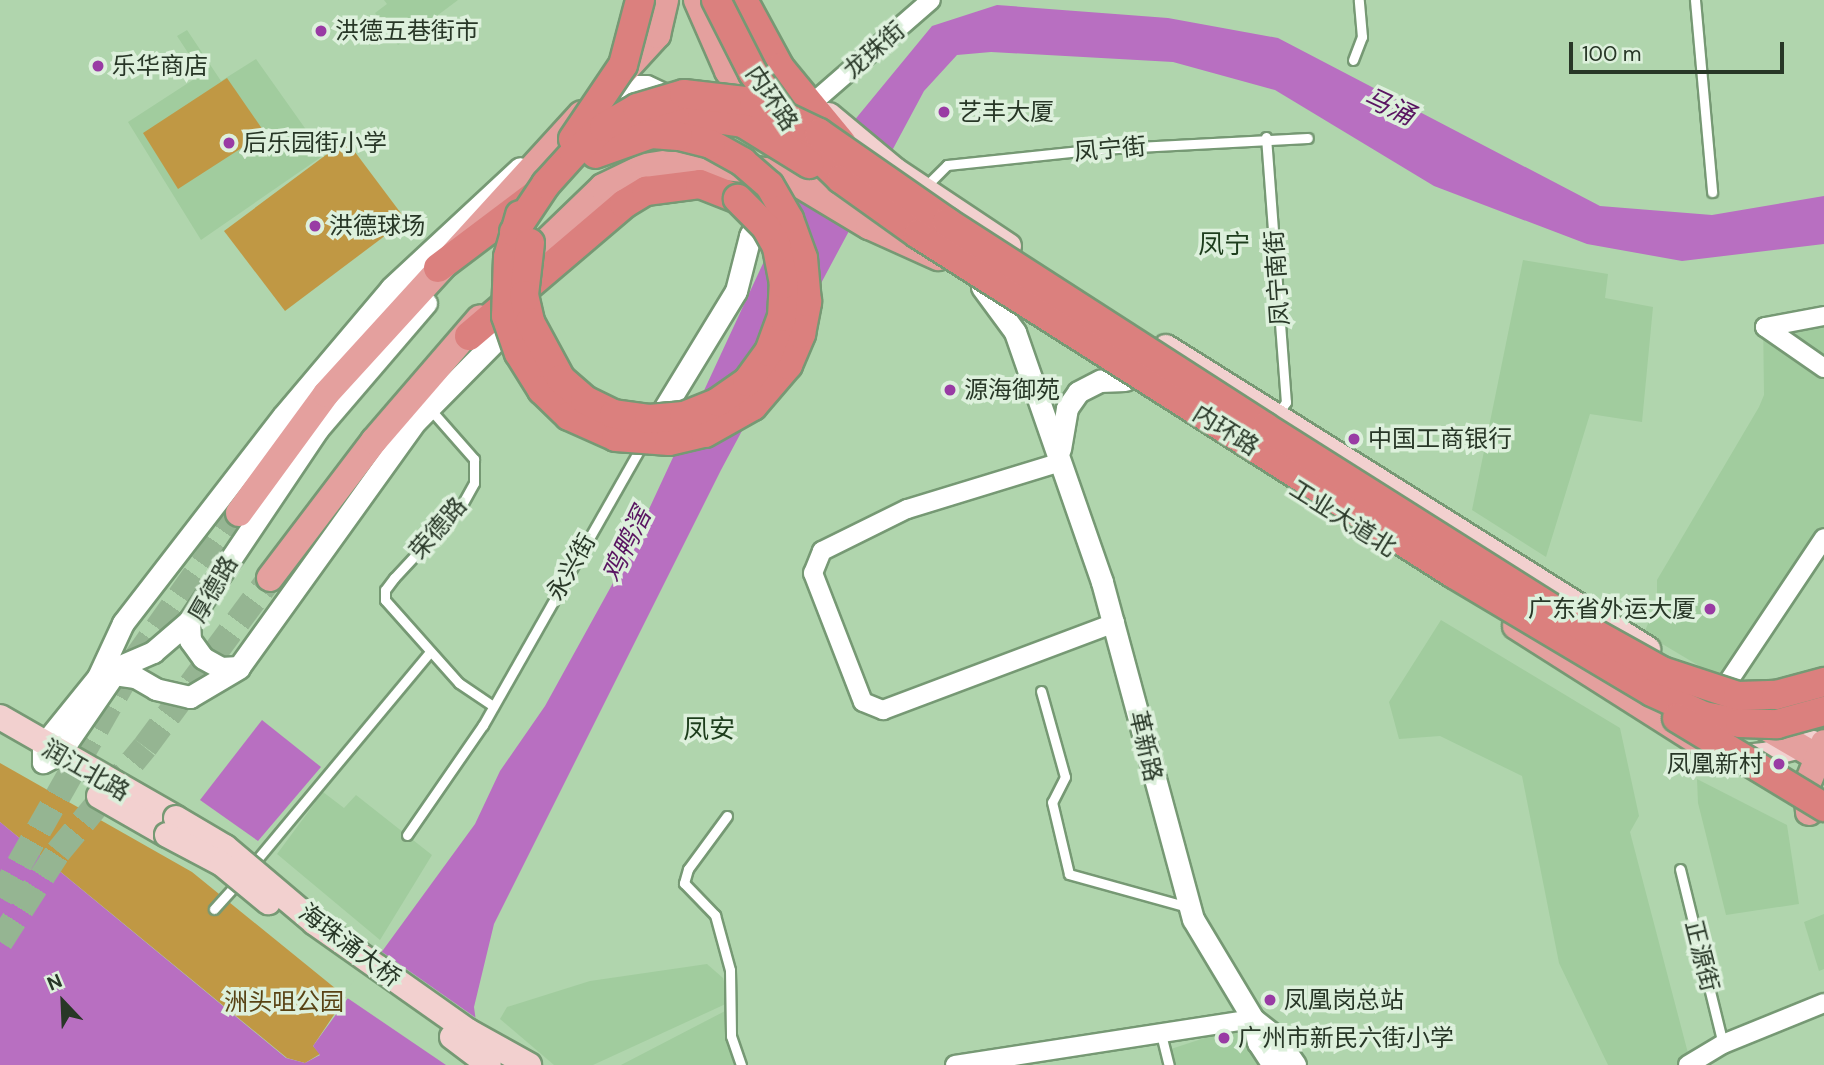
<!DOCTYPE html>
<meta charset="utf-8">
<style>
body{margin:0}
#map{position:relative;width:1824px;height:1065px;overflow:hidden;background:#b0d5ad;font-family:"DM Sans","Noto Sans SC",sans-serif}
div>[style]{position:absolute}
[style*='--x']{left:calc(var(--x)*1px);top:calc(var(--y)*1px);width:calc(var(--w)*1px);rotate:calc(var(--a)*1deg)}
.built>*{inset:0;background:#a1cc9e}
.green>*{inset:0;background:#c09844}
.water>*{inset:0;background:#b86fc1}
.pier>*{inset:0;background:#b0d5ad}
.primary-tunnel>*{height:26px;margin-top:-13px;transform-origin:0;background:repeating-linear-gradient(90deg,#95b592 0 26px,transparent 0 39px)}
.roads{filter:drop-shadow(2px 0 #769974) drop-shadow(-2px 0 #769974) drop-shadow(0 2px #769974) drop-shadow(0 -2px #769974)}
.service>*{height:9px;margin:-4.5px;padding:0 4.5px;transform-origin:4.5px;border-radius:4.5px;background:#fff}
.minor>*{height:18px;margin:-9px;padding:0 9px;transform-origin:9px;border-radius:9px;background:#fff}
.tertiary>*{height:21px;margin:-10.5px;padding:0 10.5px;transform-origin:10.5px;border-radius:10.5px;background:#fff}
.secondary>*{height:24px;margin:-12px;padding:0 12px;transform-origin:12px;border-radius:12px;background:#f2d0cf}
.primary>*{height:26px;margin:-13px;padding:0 13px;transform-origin:13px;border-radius:13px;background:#e4a09e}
.trunk>*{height:28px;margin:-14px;padding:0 14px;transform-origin:14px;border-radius:14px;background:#db807e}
.bridges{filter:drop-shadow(2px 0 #769974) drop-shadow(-2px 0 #769974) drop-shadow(0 2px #769974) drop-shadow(0 -2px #769974)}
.secondary-bridge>*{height:24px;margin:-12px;padding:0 12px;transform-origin:12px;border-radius:12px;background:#f2d0cf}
.trunk-bridge>*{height:28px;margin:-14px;padding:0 14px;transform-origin:14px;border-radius:14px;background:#db807e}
.dots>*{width:19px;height:19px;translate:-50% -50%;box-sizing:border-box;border:4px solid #ddf0dc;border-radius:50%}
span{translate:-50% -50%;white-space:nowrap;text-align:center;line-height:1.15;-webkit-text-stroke:7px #ddf0dc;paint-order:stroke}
.poi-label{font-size:24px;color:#283727}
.left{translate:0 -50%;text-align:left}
.right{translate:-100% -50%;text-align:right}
.street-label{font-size:24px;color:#283727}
.park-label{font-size:24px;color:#584214}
.water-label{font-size:26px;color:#591461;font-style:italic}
.neighbourhood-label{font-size:26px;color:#1d3d1c}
.north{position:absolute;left:28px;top:967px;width:70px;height:70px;-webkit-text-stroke:5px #ddf0dc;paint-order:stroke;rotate:337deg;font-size:19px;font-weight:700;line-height:28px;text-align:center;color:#283727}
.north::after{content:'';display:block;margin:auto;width:24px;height:32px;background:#283727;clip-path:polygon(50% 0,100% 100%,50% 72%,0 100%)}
.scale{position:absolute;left:1569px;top:42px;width:215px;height:32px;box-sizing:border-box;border:4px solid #283727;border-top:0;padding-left:9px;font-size:21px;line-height:24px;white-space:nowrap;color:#283727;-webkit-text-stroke:5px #ddf0dc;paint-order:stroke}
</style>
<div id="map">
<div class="built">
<i style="clip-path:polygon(384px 0,458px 0,398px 45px,375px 13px,387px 4px)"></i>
<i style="clip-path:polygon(187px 30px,221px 81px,256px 59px,324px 155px,201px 240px,128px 122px,202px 74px,177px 36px)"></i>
<i style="clip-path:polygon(1523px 260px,1608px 274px,1605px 298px,1653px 307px,1642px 422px,1590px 414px,1546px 557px,1472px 510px)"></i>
<i style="clip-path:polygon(1824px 308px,1824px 544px,1731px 685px,1644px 633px,1657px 603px,1657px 580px,1759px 407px,1764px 395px,1763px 317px)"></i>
<i style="clip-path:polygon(1441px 620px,1620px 728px,1639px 816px,1630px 832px,1689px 1057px,1677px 1065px,1608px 1065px,1559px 963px,1522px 776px,1440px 736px,1399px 739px,1389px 702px)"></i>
<i style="clip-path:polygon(1697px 779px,1787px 825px,1799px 904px,1726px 915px,1698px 803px)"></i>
<i style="clip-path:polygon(323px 792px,344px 808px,356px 795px,432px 855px,380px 940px,277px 854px)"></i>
<i style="clip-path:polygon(1824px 914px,1824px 969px,1819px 971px,1804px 922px)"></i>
<i style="clip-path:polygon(707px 964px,723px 978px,730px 1002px,593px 1065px,554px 1065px,500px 1019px,507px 1007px,590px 981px)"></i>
<i style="clip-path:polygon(727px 1010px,727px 1042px,734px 1065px,621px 1065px)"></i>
<i style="clip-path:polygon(1238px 1027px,1260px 1065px,1175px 1065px,1171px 1049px)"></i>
</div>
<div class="green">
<i style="clip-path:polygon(227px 78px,265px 133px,178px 189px,143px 133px)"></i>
<i style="clip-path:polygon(346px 140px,406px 220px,285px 311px,224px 231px)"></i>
<i style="clip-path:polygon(0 763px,192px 872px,346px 997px,313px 1046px,320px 1054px,305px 1063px,287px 1058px,0 822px)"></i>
</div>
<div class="water">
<i style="clip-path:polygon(997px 5px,1168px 18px,1278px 38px,1600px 206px,1712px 215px,1824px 196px,1824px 244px,1682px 261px,1587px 244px,1434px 186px,1275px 90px,1173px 62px,991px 52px,957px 55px,924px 91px,721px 470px,494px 924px,474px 1007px,482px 1065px,0 1065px,0 822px,286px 1058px,305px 1063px,320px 1055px,313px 1046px,475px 824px,500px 771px,545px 706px,624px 563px,797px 190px,932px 26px)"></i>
<i style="clip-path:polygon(262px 720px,321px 767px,258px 841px,200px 800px)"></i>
</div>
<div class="pier">
<i style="clip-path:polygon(378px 949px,479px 1020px,486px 1065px,446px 1065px,343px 995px)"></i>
</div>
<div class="primary-tunnel">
<i style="--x:0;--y:898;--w:274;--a:-60.4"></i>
<i style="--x:135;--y:660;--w:180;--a:-54.7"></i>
<i style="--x:0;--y:942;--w:107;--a:-57.2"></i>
<i style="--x:58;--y:852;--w:136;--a:-50.4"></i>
<i style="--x:145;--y:747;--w:210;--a:-53.5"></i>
</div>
<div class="roads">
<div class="service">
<i style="--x:1695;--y:0;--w:193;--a:84.9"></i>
<i style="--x:1353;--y:60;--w:25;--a:-69"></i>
<i style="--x:1362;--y:37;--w:37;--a:-95"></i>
<i style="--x:1266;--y:137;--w:266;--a:85.7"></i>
<i style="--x:1286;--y:402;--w:16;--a:125"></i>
<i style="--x:925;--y:187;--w:31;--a:-45"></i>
<i style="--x:947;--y:165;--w:153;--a:-6"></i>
<i style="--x:1099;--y:149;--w:209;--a:-3"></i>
<i style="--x:430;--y:409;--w:67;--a:48.7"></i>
<i style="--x:474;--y:459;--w:24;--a:90"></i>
<i style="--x:474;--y:483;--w:26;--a:119"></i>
<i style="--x:461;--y:506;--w:98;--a:132.9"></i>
<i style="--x:394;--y:578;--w:15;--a:127"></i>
<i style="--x:385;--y:590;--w:10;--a:90"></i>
<i style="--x:385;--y:600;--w:111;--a:48.3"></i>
<i style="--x:459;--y:683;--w:40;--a:34"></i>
<i style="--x:1041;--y:691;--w:89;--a:74.4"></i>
<i style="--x:1065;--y:777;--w:28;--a:117"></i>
<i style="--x:1052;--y:802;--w:74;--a:76.7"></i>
<i style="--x:1069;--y:874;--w:123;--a:15.5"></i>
<i style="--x:727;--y:816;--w:66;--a:126.3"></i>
<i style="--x:688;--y:869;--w:15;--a:106"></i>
<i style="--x:684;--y:883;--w:45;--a:45.9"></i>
<i style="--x:715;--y:915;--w:57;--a:74.7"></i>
<i style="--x:730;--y:970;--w:66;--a:89.1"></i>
<i style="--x:731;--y:1036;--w:31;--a:71"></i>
<i style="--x:407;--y:835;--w:134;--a:-55.4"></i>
<i style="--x:483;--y:725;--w:322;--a:-60.4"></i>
<i style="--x:250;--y:868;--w:280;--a:-50.2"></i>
<i style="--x:1680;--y:869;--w:180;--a:76.2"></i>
<i style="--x:214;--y:909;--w:38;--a:-48"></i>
<i style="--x:1161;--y:1034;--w:32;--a:76"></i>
</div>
<div class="minor">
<i style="--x:606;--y:94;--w:26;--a:-21"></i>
<i style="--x:630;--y:85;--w:17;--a:0"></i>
<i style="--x:647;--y:85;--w:31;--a:25"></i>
<i style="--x:816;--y:100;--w:152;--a:-41"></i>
<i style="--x:1824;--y:316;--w:60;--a:169.4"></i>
<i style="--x:1765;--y:327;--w:72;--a:34.8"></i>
<i style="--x:1061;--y:462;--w:161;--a:163"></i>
<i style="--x:907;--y:509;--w:95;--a:153.7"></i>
<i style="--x:822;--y:551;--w:24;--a:112"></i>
<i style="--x:813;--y:573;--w:138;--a:68.8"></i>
<i style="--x:863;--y:702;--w:22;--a:22"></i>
<i style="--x:883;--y:710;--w:248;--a:-20.6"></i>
<i style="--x:1724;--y:688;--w:180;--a:-56.3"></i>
<i style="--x:955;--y:1065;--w:302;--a:-8.8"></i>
<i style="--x:1688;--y:1065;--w:41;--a:-31"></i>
<i style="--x:1723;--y:1044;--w:109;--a:-22.1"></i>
</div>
<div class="tertiary">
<i style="--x:982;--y:287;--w:56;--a:53.7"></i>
<i style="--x:1015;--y:332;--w:265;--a:70.8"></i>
<i style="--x:1102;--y:582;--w:349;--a:74.9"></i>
<i style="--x:1193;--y:919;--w:117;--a:59"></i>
<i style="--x:1253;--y:1019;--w:24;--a:78"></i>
<i style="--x:1258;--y:1042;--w:27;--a:57"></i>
<i style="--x:426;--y:303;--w:166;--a:130.6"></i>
<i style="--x:318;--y:429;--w:231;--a:123.9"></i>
<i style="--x:189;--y:621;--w:19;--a:87"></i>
<i style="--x:190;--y:640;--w:22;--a:54"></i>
<i style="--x:203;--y:658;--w:21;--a:29"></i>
<i style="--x:221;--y:668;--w:18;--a:-3"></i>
<i style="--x:239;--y:667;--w:303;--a:-54.3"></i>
<i style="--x:416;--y:421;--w:121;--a:-45.3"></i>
<i style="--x:501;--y:335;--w:25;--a:32"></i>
<i style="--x:653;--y:427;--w:159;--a:-58.6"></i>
<i style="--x:736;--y:291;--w:57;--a:-75.7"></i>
<i style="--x:750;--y:236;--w:32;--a:-62"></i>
<i style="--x:1060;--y:449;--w:42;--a:-80.3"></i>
<i style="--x:1067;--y:408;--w:19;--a:-55"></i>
<i style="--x:1078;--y:392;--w:25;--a:-27"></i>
<i style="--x:1100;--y:381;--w:25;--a:-2"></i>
<i style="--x:239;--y:668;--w:57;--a:149.4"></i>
<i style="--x:190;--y:697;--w:35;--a:-167"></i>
<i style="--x:156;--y:689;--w:24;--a:-150"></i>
<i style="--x:135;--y:677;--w:21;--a:-172"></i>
<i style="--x:114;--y:674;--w:97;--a:124.5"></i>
<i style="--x:59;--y:754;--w:18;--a:153"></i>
<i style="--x:43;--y:762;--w:17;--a:-90"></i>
<i style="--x:43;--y:745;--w:87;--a:-51"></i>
<i style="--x:98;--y:677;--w:60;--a:-65.2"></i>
<i style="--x:123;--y:623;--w:262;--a:-52.3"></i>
<i style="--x:283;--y:416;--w:167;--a:-49.8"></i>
<i style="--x:391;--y:288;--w:176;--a:-42.9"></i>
<i style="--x:102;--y:674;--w:56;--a:-23.3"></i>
<i style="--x:153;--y:652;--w:48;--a:-40.7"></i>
<i style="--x:1253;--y:1019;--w:28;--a:38"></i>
<i style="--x:1275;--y:1036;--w:35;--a:55"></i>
</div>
<div class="secondary">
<i style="--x:829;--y:115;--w:86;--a:39.8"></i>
<i style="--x:895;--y:170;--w:137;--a:33.7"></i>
<i style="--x:1166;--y:347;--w:569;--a:32.07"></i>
<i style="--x:0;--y:717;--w:203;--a:29.8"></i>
<i style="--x:1731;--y:758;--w:34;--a:-5"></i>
<i style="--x:1765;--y:755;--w:49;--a:-14.3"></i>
<i style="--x:99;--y:796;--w:78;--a:29.8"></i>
</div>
<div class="primary">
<i style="--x:697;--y:0;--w:77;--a:66.4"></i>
<i style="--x:728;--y:71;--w:54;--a:57.2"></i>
<i style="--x:614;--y:82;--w:64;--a:-47.5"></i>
<i style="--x:657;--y:35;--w:36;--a:-77"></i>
<i style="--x:790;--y:152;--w:84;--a:39.2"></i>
<i style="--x:521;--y:266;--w:114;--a:-43.9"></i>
<i style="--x:603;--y:187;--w:46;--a:-26"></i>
<i style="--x:644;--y:167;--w:32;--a:-9"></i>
<i style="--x:676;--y:162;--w:89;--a:5.8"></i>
<i style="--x:765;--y:171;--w:36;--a:21"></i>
<i style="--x:799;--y:184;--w:82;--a:31"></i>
<i style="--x:869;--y:226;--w:76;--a:24.2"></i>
<i style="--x:239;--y:513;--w:147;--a:-53.8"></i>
<i style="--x:326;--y:394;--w:379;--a:-47.6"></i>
<i style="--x:270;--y:578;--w:172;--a:-52.8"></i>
<i style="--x:374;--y:441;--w:162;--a:-49.2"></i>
<i style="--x:1516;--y:626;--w:211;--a:32.4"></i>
<i style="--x:1752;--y:719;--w:83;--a:30.3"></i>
<i style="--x:1809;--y:812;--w:27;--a:-94"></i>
<i style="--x:1807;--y:785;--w:45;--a:-68"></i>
</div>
<div class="trunk">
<i style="--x:743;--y:0;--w:77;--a:61.4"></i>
<i style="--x:780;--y:68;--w:96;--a:50.5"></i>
<i style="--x:438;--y:268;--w:121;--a:-37"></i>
<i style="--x:469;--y:336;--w:204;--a:-40.4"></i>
<i style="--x:624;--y:204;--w:26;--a:-31"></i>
<i style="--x:646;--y:191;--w:54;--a:-7.4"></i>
<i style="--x:700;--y:184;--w:41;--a:21.5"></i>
</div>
</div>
<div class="bridges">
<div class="secondary-bridge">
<i style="--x:176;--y:818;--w:57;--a:30.6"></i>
<i style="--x:225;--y:847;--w:118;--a:40.2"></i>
<i style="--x:315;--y:923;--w:187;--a:35.2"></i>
<i style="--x:468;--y:1031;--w:70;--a:29.1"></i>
<i style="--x:167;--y:835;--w:62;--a:27.8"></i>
<i style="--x:222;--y:864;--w:60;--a:39.6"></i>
<i style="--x:452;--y:1037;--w:46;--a:37.1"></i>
</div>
<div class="trunk-bridge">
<i style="--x:716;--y:0;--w:82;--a:63.1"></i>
<i style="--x:753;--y:73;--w:85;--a:54.1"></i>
<i style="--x:803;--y:142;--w:53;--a:44.2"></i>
<i style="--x:841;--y:179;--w:95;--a:35.5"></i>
<i style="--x:918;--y:234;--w:635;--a:32.39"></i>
<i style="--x:1454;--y:574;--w:230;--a:30.8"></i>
<i style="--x:1652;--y:692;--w:57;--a:24.8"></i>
<i style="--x:1704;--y:716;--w:37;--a:11"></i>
<i style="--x:1740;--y:723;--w:37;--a:2"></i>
<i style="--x:1777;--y:724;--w:49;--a:-15.5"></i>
<i style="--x:646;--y:124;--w:56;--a:-7.1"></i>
<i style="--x:702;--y:117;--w:41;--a:8.3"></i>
<i style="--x:743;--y:123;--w:78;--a:31.8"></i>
<i style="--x:573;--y:139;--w:89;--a:-56"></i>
<i style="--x:623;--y:65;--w:67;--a:-75.3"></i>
<i style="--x:520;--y:215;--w:44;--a:105.9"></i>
<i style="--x:508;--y:257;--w:59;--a:91.9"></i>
<i style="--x:506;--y:316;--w:39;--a:71"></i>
<i style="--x:519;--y:353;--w:44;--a:58.1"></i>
<i style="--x:542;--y:390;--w:37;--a:44"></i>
<i style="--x:569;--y:416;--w:51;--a:24.1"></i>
<i style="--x:616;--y:437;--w:53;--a:4.3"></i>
<i style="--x:669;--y:441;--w:37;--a:-13"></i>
<i style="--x:705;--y:433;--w:55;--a:-29.4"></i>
<i style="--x:753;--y:406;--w:54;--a:-49.5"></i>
<i style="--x:788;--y:365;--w:34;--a:-67"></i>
<i style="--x:801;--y:334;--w:33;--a:-79"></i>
<i style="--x:807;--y:302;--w:44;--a:-95.2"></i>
<i style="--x:803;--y:258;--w:41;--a:-109.7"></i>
<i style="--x:789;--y:219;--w:39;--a:-120"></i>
<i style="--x:769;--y:185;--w:35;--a:-139"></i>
<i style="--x:743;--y:162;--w:37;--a:-151"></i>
<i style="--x:711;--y:144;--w:34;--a:-166"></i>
<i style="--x:678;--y:136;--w:27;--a:-176"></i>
<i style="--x:651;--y:134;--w:59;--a:160.3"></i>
<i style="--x:514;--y:232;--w:58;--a:-56.3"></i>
<i style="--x:546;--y:184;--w:42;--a:-47.9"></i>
<i style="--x:574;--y:153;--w:40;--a:-41"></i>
<i style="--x:604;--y:127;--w:38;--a:-30"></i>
<i style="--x:637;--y:108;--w:49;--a:-16.6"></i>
<i style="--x:684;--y:94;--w:70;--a:6.5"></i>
<i style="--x:754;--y:102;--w:72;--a:25.5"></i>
<i style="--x:819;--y:133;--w:156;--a:34.8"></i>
<i style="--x:947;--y:222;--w:378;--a:32.8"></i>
<i style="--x:1265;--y:427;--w:355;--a:32.3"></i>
<i style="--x:1565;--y:617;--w:111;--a:29.1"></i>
<i style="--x:1662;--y:671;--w:80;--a:18.2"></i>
<i style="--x:1738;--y:696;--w:38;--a:-2"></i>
<i style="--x:1776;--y:695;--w:50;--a:-15.2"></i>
<i style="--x:530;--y:243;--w:52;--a:96.6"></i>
<i style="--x:524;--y:295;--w:28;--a:77"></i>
<i style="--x:530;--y:322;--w:65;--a:61.5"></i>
<i style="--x:561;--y:379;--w:32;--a:41"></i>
<i style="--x:585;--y:400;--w:32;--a:26"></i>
<i style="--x:614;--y:414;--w:35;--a:8"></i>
<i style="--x:649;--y:419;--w:35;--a:-5"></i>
<i style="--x:684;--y:416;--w:37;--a:-22"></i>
<i style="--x:718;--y:402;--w:35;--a:-35"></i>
<i style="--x:747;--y:382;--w:37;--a:-54"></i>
<i style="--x:769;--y:352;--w:37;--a:-70"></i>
<i style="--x:782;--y:317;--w:33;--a:-87"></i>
<i style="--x:784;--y:284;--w:38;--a:-101"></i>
<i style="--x:777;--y:247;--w:23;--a:-119"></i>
<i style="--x:766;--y:227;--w:40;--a:-135"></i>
<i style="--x:1677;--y:718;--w:172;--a:31.2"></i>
</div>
</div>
<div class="dots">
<i style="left:321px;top:31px;background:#993ba4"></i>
<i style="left:98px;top:66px;background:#993ba4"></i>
<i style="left:944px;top:112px;background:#993ba4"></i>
<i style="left:229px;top:143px;background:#993ba4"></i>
<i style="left:315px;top:226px;background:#993ba4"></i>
<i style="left:950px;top:390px;background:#993ba4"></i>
<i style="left:1354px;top:439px;background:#993ba4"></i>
<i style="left:1710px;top:609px;background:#993ba4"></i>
<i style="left:1779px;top:764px;background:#993ba4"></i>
<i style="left:1270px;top:1000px;background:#993ba4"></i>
<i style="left:1224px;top:1038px;background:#993ba4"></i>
</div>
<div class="poi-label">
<span class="left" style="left:335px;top:31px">洪德五巷街市</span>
<span class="left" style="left:112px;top:66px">乐华商店</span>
<span class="left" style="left:958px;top:112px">艺丰大厦</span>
<span class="left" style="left:243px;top:143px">后乐园街小学</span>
<span class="left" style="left:329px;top:226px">洪德球场</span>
<span class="left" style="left:964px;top:390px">源海御苑</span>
<span class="left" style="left:1368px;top:439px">中国工商银行</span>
<span class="right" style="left:1696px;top:609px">广东省外运大厦</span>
<span class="right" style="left:1763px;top:764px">凤凰新村</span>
<span class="left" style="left:1284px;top:1000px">凤凰岗总站</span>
<span class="left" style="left:1238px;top:1038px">广州市新民六街小学</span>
</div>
<div class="street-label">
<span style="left:874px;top:50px;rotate:-41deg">龙珠街</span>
<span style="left:772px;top:98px;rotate:56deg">内环路</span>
<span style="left:1110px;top:149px;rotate:-5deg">凤宁街</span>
<span style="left:1277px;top:278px;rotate:-94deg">凤宁南街</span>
<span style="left:1226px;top:430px;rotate:32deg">内环路</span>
<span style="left:1343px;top:518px;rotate:32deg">工业大道北</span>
<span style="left:438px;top:528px;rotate:-49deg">荣德路</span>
<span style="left:571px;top:567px;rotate:-60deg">永兴街</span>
<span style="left:213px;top:589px;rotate:-60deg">厚德路</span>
<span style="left:1146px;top:746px;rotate:77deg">革新路</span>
<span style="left:86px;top:770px;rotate:30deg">润江北路</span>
<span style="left:350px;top:945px;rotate:37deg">海珠涌大桥</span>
<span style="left:1702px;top:956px;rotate:76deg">正源街</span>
</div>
<div class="park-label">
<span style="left:284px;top:1002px">洲头咀公园</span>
</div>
<div class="water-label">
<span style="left:1389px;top:107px;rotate:25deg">马涌</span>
<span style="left:627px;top:545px;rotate:-64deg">鸡鸭滘</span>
</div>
<div class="neighbourhood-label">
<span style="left:1224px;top:245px">凤宁</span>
<span style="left:709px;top:730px">凤安</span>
</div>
<div class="north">N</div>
<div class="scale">100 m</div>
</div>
